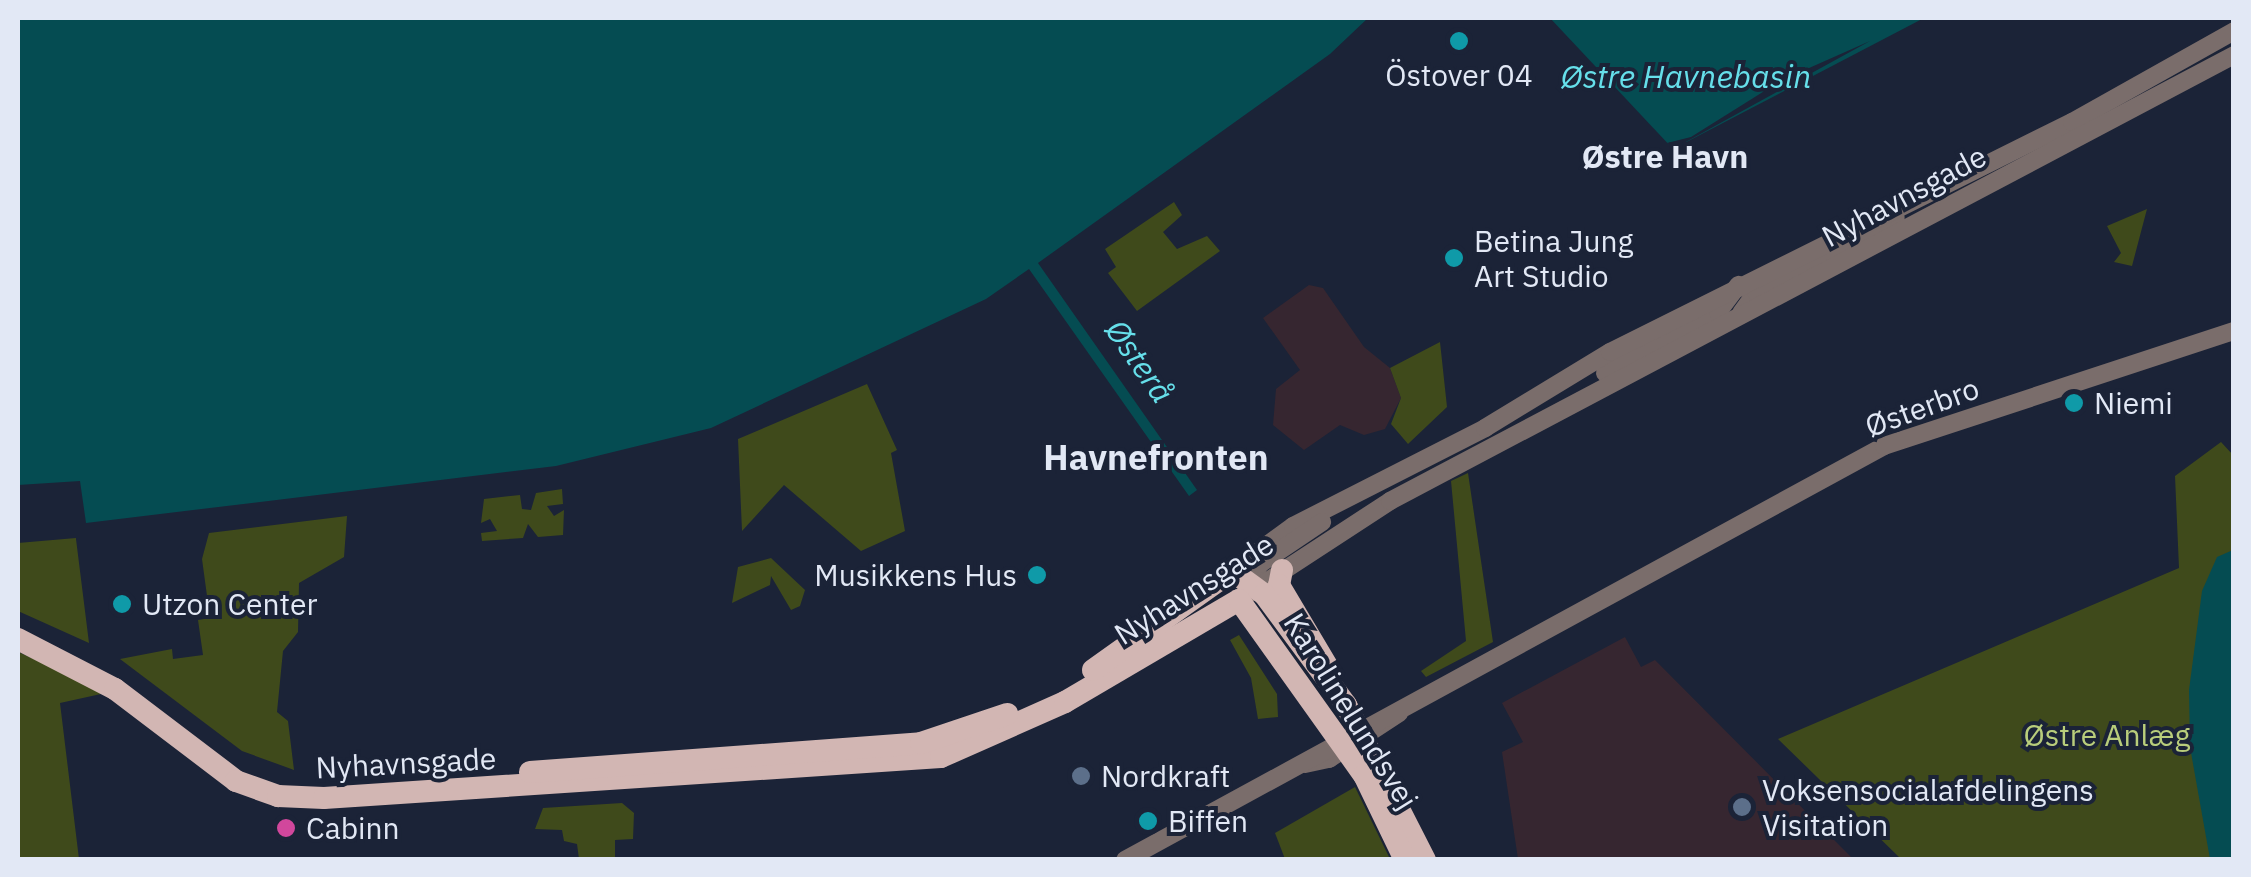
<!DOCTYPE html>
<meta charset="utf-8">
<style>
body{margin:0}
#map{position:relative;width:2251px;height:877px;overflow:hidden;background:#1b2337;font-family:"IBM Plex Sans",sans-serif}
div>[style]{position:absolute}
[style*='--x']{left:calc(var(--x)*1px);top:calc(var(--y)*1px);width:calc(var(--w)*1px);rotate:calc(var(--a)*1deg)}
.industrial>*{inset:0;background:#362630}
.green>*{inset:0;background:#3f4a1b}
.water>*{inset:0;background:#054c52}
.pier>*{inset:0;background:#1b2337}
.minor>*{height:18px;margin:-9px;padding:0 9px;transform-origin:9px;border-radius:9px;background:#7a6d6b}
.major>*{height:22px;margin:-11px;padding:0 11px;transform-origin:11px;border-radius:11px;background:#d2b6b3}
.dots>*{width:28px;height:28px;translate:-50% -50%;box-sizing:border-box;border:5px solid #1b2337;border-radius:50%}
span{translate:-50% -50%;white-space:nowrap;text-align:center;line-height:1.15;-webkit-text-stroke:8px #1b2337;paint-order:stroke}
.poi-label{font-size:30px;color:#e2e8f5}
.left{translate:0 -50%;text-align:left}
.right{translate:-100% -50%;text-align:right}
.street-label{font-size:30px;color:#e2e8f5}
.park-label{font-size:30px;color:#b9cd7b}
.water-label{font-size:32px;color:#66dfea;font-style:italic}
.neighbourhood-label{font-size:32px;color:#e2e8f5;font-weight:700}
.quarter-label{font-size:35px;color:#e2e8f5;font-weight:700}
.frame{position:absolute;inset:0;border:20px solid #e2e8f5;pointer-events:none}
</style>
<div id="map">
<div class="industrial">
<i style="clip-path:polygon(1309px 285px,1323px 288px,1364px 347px,1390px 368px,1401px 398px,1385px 429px,1364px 435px,1340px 425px,1304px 450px,1273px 425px,1276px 389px,1300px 370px,1263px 318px)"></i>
<i style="clip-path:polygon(1625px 637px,1641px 667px,1655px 660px,1853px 859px,1518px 859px,1502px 752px,1523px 742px,1502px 703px)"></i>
</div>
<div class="green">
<i style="clip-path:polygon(1174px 202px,1182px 215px,1163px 232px,1177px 249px,1207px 236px,1220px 251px,1137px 311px,1108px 273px,1116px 267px,1105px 249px)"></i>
<i style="clip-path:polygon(2147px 209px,2132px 266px,2114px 262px,2121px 253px,2107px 226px)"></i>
<i style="clip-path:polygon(1440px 342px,1447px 407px,1408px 444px,1391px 424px,1401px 398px,1390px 368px)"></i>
<i style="clip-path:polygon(867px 384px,897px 450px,891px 453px,905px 531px,861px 551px,784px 485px,742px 531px,738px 439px)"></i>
<i style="clip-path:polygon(2221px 442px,2233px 455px,2233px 859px,1901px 859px,1778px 739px,2179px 568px,2175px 476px)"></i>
<i style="clip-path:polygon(1468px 473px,1493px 642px,1426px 677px,1421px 671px,1466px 641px,1451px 481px)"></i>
<i style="clip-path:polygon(562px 489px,563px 504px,547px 506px,554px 516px,564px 510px,563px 535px,538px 537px,528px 524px,523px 538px,482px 541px,481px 533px,497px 531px,490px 519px,481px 523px,484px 499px,520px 495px,522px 509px,531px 510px,536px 493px)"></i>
<i style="clip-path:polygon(347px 516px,344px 557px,299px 583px,298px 632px,283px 651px,277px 712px,288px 721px,294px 770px,242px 751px,120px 659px,172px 649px,173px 659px,203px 655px,198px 620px,210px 618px,202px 559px,209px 533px)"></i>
<i style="clip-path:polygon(76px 538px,76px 539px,89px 643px,18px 611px,18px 543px)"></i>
<i style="clip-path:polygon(771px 558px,805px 590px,800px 606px,791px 610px,771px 576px,770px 585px,732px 603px,738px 567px)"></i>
<i style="clip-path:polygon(1239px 635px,1277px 694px,1278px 717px,1258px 719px,1251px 678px,1230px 640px)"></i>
<i style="clip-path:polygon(18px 652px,110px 692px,60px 703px,79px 859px,18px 859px)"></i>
<i style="clip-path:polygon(1355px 787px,1390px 859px,1285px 859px,1275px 833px)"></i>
<i style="clip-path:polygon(622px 803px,634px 813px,633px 839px,615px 840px,615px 859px,579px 859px,577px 844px,564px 841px,562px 830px,535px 829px,543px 808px)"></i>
</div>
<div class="water">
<i style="clip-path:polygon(18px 18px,1368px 18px,1330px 54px,1038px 263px,1197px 490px,1189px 496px,1029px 269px,986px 299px,711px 428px,556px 466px,86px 523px,80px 481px,18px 485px)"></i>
<i style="clip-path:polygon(1550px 18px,1924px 18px,1673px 149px)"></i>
<i style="clip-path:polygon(2233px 550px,2233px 859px,2210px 859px,2190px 747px,2189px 690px,2202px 591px,2217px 557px)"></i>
</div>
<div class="pier">
<i style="clip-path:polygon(1870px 41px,1673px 149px,1667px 143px,1691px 137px,1782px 80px)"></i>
</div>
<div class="minor">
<i style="--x:1741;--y:313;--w:26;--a:-54"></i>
<i style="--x:1756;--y:292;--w:158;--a:-27.9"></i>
<i style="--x:1605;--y:373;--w:128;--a:-28.4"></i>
<i style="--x:1718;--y:312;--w:34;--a:-53"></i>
<i style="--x:1232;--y:571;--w:76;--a:-36.4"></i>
<i style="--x:1293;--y:526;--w:216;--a:-27"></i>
<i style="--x:1485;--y:428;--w:146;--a:-31.3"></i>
<i style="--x:1610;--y:352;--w:516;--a:-26.47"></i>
<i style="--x:2072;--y:122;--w:186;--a:-29.3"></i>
<i style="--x:1245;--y:593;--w:33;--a:-63"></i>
<i style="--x:1260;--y:564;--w:75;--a:-34.1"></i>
<i style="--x:1248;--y:594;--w:170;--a:-33.2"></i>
<i style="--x:1390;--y:501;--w:955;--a:-27.85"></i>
<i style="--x:1305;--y:764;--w:25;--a:-12"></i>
<i style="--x:1329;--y:759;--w:84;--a:-33.3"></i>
<i style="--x:1125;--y:860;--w:865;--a:-28.61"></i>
<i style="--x:1884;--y:446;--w:368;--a:-18.2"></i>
</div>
<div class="major">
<i style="--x:1282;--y:570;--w:15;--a:101"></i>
<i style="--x:1279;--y:585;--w:94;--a:59.3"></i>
<i style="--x:1232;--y:571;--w:39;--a:36"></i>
<i style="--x:1264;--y:594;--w:138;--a:53.5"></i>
<i style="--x:1346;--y:705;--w:174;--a:63"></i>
<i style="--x:18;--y:639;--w:109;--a:27.3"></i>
<i style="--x:115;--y:689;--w:152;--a:37.2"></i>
<i style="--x:236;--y:781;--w:45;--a:19.7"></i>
<i style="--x:278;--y:796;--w:46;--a:2.5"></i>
<i style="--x:324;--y:798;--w:618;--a:-3.8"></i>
<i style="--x:941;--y:757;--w:136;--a:-23.9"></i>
<i style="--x:1065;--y:702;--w:202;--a:-30.4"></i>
<i style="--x:1239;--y:600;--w:215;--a:54.5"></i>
<i style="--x:1364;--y:775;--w:94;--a:64.2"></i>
<i style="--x:1093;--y:670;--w:171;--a:-35.5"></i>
<i style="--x:530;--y:772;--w:392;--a:-4.2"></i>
<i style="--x:921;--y:743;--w:91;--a:-18.6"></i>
</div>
<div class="dots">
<i style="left:1459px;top:41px;background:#0f9aa8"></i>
<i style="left:1454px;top:258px;background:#0f9aa8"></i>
<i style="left:2074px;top:403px;background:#0f9aa8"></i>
<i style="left:1037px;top:575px;background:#0f9aa8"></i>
<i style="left:122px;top:604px;background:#0f9aa8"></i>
<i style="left:1081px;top:776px;background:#5c6f8a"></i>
<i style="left:1742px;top:807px;background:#5c6f8a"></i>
<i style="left:1148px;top:821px;background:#0f9aa8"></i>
<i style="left:286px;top:828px;background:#d1479c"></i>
</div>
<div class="poi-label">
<span style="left:1459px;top:75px">Östover 04</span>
<span class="left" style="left:1474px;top:258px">Betina Jung<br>Art Studio</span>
<span class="left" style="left:2094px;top:403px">Niemi</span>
<span class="right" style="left:1017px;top:575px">Musikkens Hus</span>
<span class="left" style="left:142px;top:604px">Utzon Center</span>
<span class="left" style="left:1101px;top:776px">Nordkraft</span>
<span class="left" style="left:1762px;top:807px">Voksensocialafdelingens<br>Visitation</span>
<span class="left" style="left:1168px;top:821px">Biffen</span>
<span class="left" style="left:306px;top:828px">Cabinn</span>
</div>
<div class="street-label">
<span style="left:1904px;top:196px;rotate:-28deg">Nyhavnsgade</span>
<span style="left:1922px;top:407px;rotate:-20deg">Østerbro</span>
<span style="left:1194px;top:589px;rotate:-32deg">Nyhavnsgade</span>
<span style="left:1351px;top:711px;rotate:58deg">Karolinelundsvej</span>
<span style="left:406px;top:763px;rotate:-3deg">Nyhavnsgade</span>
</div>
<div class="park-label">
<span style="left:2107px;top:735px">Østre Anlæg</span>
</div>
<div class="water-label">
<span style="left:1686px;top:76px">Østre Havnebasin</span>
<span style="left:1140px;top:361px;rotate:55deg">Østerå</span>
</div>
<div class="neighbourhood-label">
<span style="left:1665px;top:156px">Østre Havn</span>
</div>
<div class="quarter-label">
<span style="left:1156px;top:457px">Havnefronten</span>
</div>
<div class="frame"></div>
</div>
